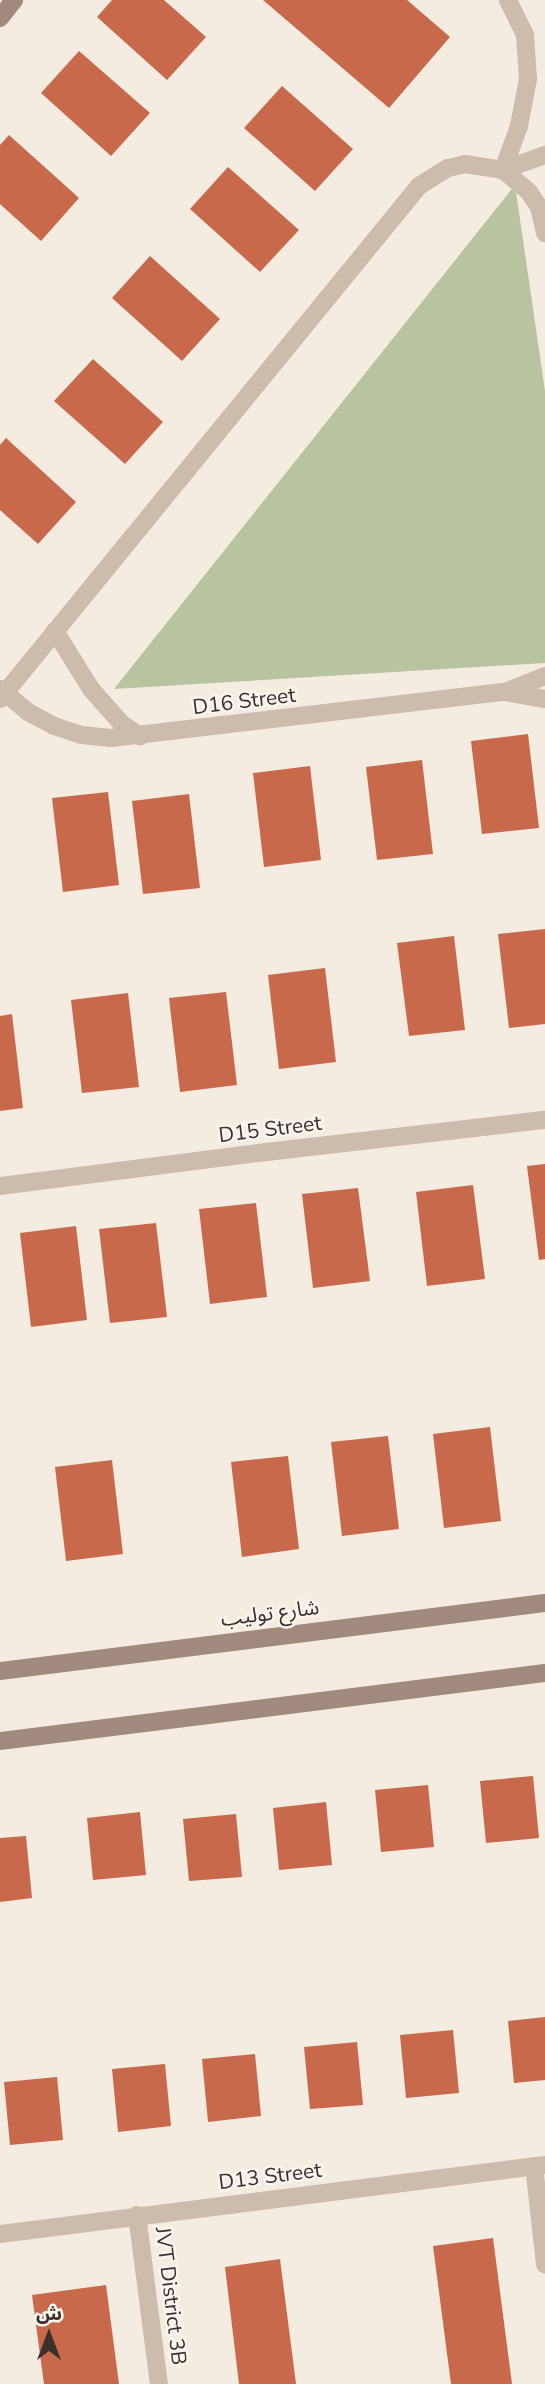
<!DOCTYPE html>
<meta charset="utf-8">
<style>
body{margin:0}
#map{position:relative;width:545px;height:2384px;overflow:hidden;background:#f4ebe1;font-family:"Nunito Sans","Noto Sans Arabic",sans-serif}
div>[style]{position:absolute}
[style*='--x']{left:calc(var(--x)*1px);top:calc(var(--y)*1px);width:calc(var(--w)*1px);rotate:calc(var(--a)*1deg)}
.green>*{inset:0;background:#b8c4a0}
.building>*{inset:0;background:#c8694b}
.lane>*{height:18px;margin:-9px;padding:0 9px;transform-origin:9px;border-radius:9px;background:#cdbbac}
.street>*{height:18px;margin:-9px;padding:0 9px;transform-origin:9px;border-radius:9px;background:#cdbbac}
.secondary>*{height:18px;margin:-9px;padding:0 9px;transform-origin:9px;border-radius:9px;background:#a18a7d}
span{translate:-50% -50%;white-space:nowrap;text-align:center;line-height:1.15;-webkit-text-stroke:5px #fbf5ee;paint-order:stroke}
.street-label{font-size:21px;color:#3b302b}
.north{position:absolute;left:14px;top:2300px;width:70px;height:70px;-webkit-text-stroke:5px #fbf5ee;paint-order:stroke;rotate:0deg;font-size:19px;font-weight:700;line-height:28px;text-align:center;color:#3b302b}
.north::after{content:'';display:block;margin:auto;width:24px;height:32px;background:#3b302b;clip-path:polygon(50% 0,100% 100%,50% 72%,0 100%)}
</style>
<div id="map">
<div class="green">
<i style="clip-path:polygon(515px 185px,545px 391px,545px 663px,114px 689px)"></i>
</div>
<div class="building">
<i style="clip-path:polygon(112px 0,164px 0,206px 37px,167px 80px,97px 17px)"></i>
<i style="clip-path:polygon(263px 0,407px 0,450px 37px,389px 108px)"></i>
<i style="clip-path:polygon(79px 51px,150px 113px,111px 156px,41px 93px)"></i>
<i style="clip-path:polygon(282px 86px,353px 149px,315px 191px,244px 128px)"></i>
<i style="clip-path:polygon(9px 135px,79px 198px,41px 241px,0 204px,0 145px)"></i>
<i style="clip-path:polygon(228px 167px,299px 230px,260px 272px,190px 209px)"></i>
<i style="clip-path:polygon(150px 256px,220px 319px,182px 361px,112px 298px)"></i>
<i style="clip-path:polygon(93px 359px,163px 422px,125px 464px,54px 401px)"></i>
<i style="clip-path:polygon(6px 438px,76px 502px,38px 544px,0 510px,0 445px)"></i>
<i style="clip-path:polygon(528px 734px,539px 828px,482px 834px,471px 741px)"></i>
<i style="clip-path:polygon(422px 760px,433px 854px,377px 860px,366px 767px)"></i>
<i style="clip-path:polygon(310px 766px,321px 860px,264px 867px,253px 773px)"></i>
<i style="clip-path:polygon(108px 792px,119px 885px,63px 892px,52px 798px)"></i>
<i style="clip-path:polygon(189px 794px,200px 888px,143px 894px,132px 801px)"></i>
<i style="clip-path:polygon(545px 929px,545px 1024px,509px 1028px,498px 934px)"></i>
<i style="clip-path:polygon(454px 936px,465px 1030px,409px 1036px,397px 943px)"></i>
<i style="clip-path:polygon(325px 968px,336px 1062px,279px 1069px,268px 975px)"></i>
<i style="clip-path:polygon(226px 992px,237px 1085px,180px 1092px,169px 998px)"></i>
<i style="clip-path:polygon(128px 993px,139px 1087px,82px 1093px,71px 1000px)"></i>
<i style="clip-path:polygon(12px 1014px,23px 1108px,0 1111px,0 1016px)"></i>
<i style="clip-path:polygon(545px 1164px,545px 1259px,539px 1260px,527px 1166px)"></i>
<i style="clip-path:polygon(473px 1185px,485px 1279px,427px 1286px,416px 1192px)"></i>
<i style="clip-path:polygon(358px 1188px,370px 1281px,313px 1288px,302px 1194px)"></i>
<i style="clip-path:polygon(256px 1203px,267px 1297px,210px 1304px,199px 1209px)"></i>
<i style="clip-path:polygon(156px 1223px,167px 1317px,110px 1323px,99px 1229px)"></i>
<i style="clip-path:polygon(76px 1226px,87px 1320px,31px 1327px,20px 1233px)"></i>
<i style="clip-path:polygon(490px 1427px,501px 1521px,444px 1528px,433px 1434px)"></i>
<i style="clip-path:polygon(388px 1436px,399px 1529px,342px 1536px,331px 1442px)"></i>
<i style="clip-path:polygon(288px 1456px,299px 1549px,242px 1557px,231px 1462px)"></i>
<i style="clip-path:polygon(112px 1460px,123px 1554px,66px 1561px,55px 1467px)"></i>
<i style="clip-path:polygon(533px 1776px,539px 1838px,486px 1843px,480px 1781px)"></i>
<i style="clip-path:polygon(428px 1785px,434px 1847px,381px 1852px,375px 1790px)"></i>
<i style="clip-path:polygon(326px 1802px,332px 1865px,279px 1870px,273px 1808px)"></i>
<i style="clip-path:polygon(140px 1812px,146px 1875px,93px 1880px,87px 1818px)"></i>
<i style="clip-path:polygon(236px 1814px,242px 1877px,189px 1881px,183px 1819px)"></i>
<i style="clip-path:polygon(26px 1836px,32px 1898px,0 1902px,0 1838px)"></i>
<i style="clip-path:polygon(545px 2017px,545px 2080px,514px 2083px,508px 2021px)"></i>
<i style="clip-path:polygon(453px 2030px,459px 2093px,406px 2098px,400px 2035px)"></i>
<i style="clip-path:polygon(357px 2042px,363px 2105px,310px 2109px,304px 2047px)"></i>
<i style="clip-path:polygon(255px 2054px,261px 2116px,208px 2122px,202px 2059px)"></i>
<i style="clip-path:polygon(165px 2064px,171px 2126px,118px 2132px,112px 2069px)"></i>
<i style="clip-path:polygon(57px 2077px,63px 2140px,10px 2145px,4px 2082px)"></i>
<i style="clip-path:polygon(493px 2238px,512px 2384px,451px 2384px,433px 2246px)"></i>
<i style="clip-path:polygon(280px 2259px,296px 2384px,239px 2384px,225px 2267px)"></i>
<i style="clip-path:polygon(106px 2285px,119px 2384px,44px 2384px,32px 2295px)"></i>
</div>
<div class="lane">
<i style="--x:503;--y:170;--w:45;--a:-19.7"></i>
<i style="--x:534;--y:2166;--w:99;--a:83.6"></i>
<i style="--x:137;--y:2215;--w:170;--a:82.6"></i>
</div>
<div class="street">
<i style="--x:503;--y:170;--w:47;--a:-70"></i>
<i style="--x:519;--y:126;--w:48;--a:-79.2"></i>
<i style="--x:528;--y:79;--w:44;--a:-93.9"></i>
<i style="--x:525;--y:35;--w:39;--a:-116"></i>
<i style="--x:55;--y:631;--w:68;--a:58.2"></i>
<i style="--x:91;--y:689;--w:47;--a:48.5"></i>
<i style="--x:122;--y:724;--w:22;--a:34"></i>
<i style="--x:0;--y:689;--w:36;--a:39"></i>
<i style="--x:28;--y:712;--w:30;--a:28"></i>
<i style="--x:54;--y:726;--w:29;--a:18"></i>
<i style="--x:82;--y:735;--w:29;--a:6"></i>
<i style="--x:111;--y:738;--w:397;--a:-6.7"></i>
<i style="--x:505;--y:692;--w:43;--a:-21.8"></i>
<i style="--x:505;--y:692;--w:41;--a:9.9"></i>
<i style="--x:0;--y:699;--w:662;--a:-50.76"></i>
<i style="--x:419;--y:186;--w:34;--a:-32"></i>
<i style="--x:448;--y:168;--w:17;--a:-13"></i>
<i style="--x:465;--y:164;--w:38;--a:9"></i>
<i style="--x:503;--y:170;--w:34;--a:40"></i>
<i style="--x:529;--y:192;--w:18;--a:56"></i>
<i style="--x:539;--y:207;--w:27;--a:77"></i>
<i style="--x:0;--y:1186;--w:260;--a:-7.3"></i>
<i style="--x:258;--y:1153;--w:289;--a:-6.6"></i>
<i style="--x:0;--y:2234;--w:549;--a:-7.22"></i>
</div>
<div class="secondary">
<i style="--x:0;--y:18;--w:23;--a:-52"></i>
<i style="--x:0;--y:1671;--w:549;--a:-7.11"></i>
<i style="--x:0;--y:1741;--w:549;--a:-7.11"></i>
</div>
<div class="street-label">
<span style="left:244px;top:701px;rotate:-7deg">D16 Street</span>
<span style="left:270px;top:1129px;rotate:-7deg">D15 Street</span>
<span style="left:270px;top:1613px;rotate:-7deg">شارع توليب</span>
<span style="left:270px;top:2176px;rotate:-7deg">D13 Street</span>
<span style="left:171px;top:2296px;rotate:83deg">JVT District 3B</span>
</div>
<div class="north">ش</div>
</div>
